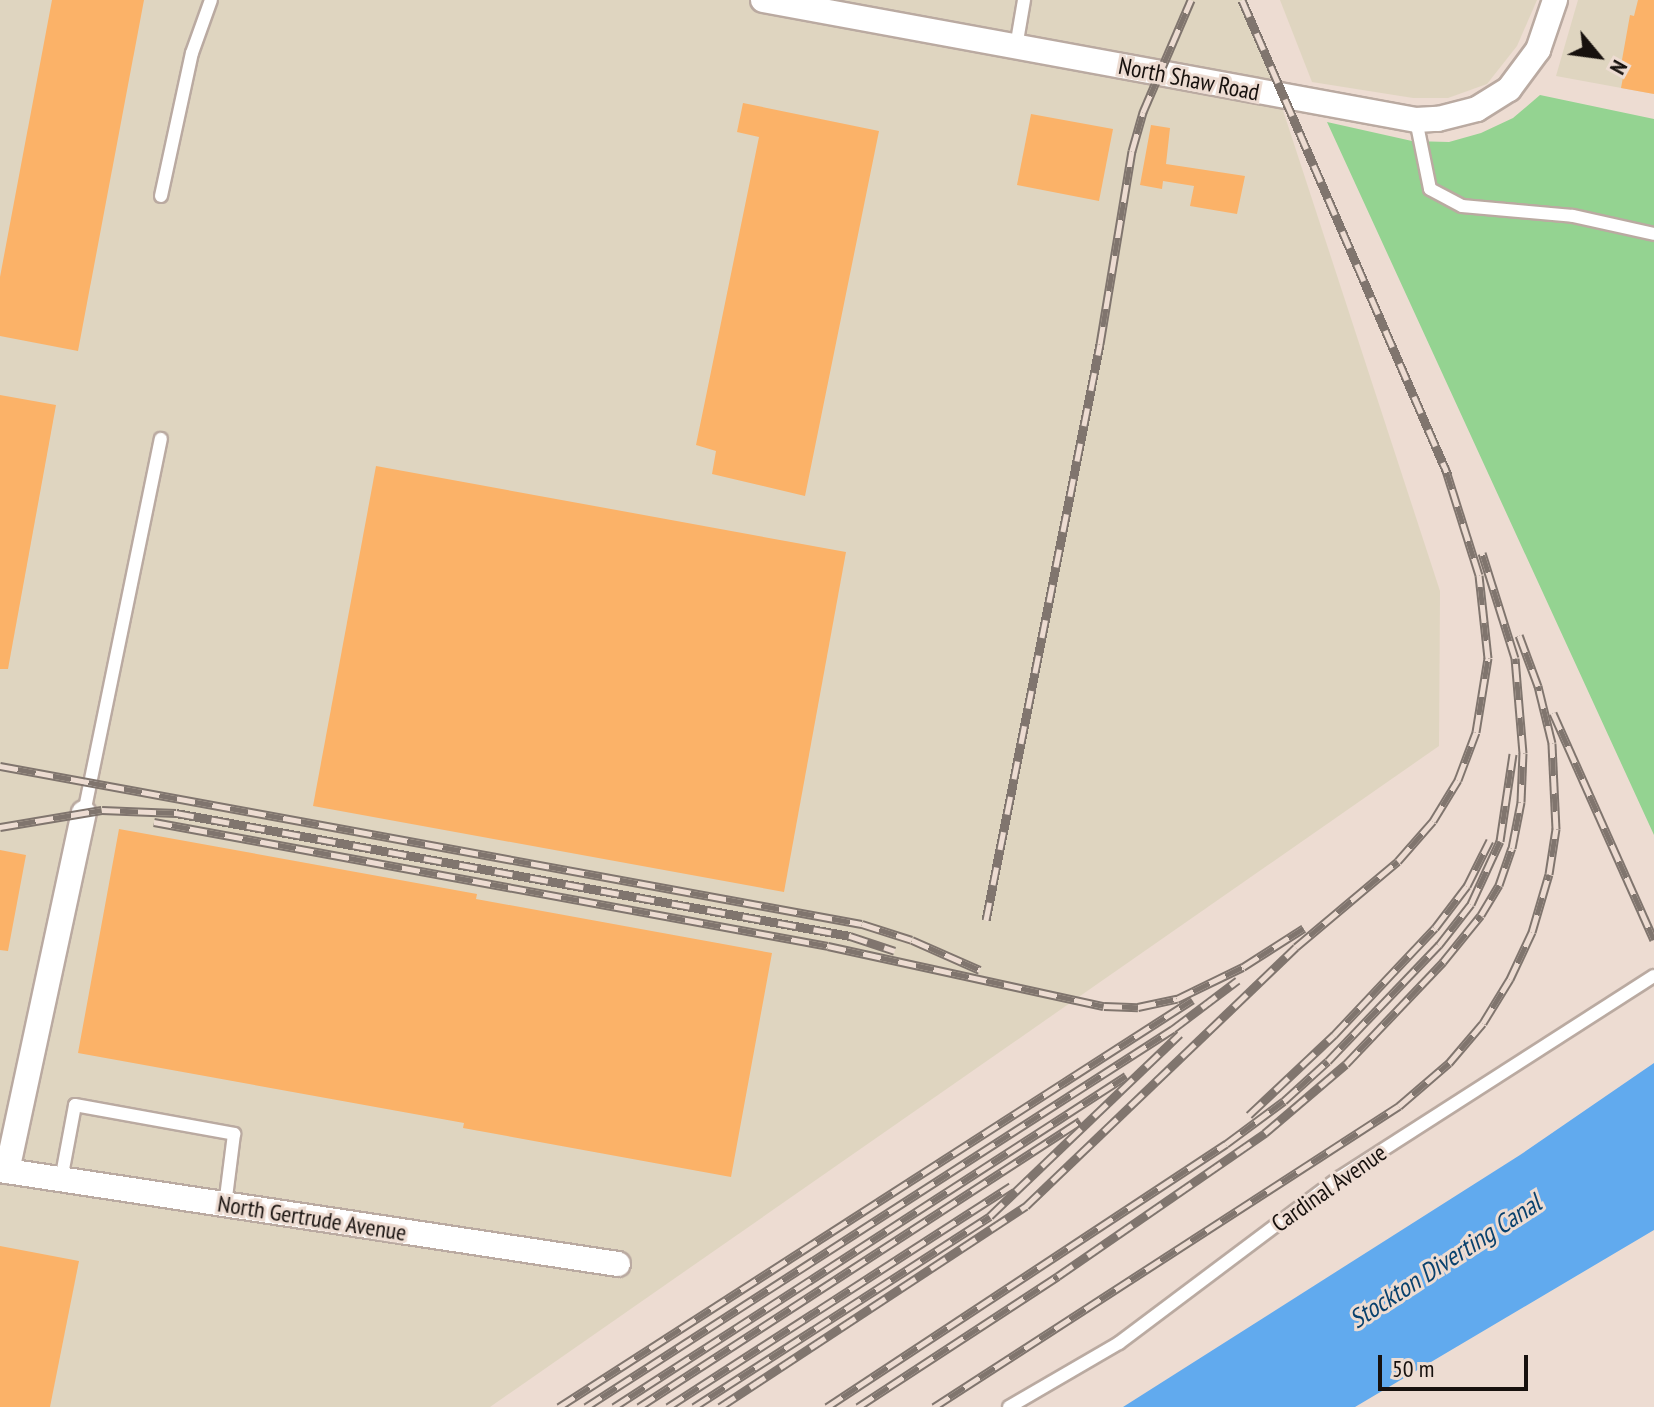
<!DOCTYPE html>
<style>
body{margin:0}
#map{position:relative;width:1654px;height:1407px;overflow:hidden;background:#eddcd2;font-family:"PT Sans Narrow",sans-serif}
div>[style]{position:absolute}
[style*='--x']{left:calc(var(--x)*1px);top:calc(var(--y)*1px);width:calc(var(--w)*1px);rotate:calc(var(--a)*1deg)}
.industrial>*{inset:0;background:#dfd5c0}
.green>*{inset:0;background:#94d391}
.water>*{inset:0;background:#61aaee}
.building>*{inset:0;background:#fbb268}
.roads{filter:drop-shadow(2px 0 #baaaa1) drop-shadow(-2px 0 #baaaa1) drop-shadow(0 2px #baaaa1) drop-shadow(0 -2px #baaaa1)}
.service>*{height:12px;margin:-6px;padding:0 6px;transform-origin:6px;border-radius:6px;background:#fff}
.minor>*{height:24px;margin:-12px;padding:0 12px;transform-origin:12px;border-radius:12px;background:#fff}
.rail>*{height:9px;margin-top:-4.5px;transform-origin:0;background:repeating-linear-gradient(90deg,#eddcd2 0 18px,#80756e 0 36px);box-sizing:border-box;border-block:2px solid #80756e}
span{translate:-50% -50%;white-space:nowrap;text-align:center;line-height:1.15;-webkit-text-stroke:6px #eddcd2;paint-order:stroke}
.street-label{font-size:24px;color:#17110e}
.water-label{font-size:26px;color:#09416d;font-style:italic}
.north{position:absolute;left:1558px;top:16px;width:80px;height:80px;-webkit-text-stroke:6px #eddcd2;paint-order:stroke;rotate:119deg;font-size:22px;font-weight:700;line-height:32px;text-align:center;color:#17110e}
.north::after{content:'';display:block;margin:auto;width:28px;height:36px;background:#17110e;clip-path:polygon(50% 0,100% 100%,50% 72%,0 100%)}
.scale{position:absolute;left:1378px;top:1355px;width:150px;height:36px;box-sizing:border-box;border:4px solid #17110e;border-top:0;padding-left:10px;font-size:24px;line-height:28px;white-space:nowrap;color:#17110e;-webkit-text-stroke:6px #eddcd2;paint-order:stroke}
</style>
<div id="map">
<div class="industrial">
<i style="clip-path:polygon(0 0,1247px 0,1440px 591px,1439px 746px,490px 1407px,0 1407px)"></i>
<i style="clip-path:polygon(1280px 0,1537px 0,1517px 46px,1487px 84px,1448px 98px,1413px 98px,1312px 82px)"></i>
<i style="clip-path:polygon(1578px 0,1654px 0,1654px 94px,1556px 76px)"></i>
</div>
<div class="green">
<i style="clip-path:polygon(1540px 95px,1654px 119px,1654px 835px,1327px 122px,1412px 141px,1449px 142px,1481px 133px,1513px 118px)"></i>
</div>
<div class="water">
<i style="clip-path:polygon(1654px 1063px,1654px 1230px,1355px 1407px,1123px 1407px,1520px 1155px)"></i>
</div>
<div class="building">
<i style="clip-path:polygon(52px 0,144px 0,78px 351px,0 336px,0 277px)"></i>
<i style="clip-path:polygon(1638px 0,1654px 0,1654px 94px,1621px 88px,1624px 72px,1620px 71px,1630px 15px,1634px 16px)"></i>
<i style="clip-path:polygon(743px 103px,879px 131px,805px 496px,712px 474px,716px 451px,696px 445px,759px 137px,737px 132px)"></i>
<i style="clip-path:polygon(1031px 114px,1113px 129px,1099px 201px,1017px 185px)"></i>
<i style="clip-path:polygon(1151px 125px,1170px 128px,1166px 164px,1245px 176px,1237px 214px,1190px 206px,1194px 186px,1163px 181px,1162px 189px,1140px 185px)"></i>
<i style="clip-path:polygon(0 395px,56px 405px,8px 669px,0 669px)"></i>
<i style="clip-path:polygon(376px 466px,846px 552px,784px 892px,313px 806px)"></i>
<i style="clip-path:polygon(119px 829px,477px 894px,476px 899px,772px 953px,731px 1177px,463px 1128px,464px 1123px,78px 1053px)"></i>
<i style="clip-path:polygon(0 850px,26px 855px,8px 951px,0 950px)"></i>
<i style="clip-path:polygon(0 1246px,79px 1261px,50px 1407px,0 1407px)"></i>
</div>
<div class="roads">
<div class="service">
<i style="--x:1016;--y:47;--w:48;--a:-80.3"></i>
<i style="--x:1416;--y:120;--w:70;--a:78.5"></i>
<i style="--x:1430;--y:189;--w:36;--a:28"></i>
<i style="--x:1462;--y:206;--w:111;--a:5.1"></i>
<i style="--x:1573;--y:216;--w:83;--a:12.5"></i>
<i style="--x:161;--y:196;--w:146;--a:-77.8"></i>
<i style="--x:192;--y:53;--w:56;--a:-70.3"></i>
<i style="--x:84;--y:813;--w:382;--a:-78.4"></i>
<i style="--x:61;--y:1180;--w:76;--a:-79.4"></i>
<i style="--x:75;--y:1105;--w:162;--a:10.3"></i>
<i style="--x:234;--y:1134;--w:72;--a:97.2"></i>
<i style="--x:1009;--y:1407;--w:127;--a:-30.2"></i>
<i style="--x:1119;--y:1343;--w:275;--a:-36.9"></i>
<i style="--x:1339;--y:1178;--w:374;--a:-32.7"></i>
</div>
<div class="minor">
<i style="--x:763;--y:0;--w:664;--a:10.41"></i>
<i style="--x:1416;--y:120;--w:22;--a:-3"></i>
<i style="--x:1438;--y:119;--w:40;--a:-14.4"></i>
<i style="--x:1477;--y:109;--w:38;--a:-32"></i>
<i style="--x:1509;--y:89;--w:49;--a:-53.4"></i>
<i style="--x:1538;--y:50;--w:53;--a:-71.2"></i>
<i style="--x:0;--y:1170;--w:625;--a:8.65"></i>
<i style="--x:7;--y:1171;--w:366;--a:-77.9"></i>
</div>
</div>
<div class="rail">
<i style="--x:1242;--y:0;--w:518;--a:66.55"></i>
<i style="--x:1553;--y:713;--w:248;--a:66"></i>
<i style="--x:0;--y:766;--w:876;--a:10.39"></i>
<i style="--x:862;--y:924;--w:52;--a:17.7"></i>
<i style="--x:912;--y:940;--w:74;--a:23.8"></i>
<i style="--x:154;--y:822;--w:685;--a:10.42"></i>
<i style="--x:828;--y:946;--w:282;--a:12.3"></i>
<i style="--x:1104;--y:1006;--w:34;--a:2"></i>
<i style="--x:1138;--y:1007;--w:40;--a:-12"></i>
<i style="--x:1177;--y:999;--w:73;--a:-25.9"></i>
<i style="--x:1243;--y:967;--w:72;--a:-32.6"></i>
<i style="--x:0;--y:827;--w:103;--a:-9.5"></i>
<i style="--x:102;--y:810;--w:74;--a:2.3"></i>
<i style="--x:176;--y:813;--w:685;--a:10.34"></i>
<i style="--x:850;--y:936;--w:47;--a:18.4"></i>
<i style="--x:986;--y:920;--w:587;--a:-78.8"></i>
<i style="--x:1100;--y:344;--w:196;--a:-80.6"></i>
<i style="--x:1132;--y:151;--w:41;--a:-74.2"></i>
<i style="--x:1143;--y:112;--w:122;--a:-66.8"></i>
<i style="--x:1249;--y:1115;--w:117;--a:-43.3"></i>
<i style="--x:1334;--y:1035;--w:147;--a:-46.7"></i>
<i style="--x:1435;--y:928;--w:53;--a:-52.7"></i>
<i style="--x:1467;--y:886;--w:51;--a:-63.4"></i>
<i style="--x:559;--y:1407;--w:753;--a:-32.74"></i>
<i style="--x:586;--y:1407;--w:698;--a:-32.78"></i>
<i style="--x:1173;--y:1029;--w:81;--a:-37"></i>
<i style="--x:614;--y:1407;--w:610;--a:-32.88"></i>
<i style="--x:639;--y:1407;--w:526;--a:-32.96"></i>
<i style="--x:668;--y:1407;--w:408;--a:-32.8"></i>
<i style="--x:694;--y:1407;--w:352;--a:-32.8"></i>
<i style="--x:990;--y:1216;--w:263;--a:-43.8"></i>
<i style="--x:720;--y:1407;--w:366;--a:-33.3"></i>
<i style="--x:1026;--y:1206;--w:374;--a:-43.8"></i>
<i style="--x:1296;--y:947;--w:133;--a:-40.1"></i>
<i style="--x:1398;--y:861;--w:53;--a:-48.8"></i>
<i style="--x:1433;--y:821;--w:48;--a:-58.6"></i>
<i style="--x:1458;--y:780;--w:51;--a:-69.4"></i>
<i style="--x:1476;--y:732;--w:75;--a:-80.8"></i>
<i style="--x:1488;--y:658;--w:83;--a:-96.2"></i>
<i style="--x:1479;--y:575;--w:113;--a:-107.5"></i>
<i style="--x:827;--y:1407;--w:478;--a:-33.4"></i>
<i style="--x:1226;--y:1144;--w:72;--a:-36.6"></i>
<i style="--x:1284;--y:1101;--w:59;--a:-42.3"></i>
<i style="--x:1328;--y:1061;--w:161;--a:-46.3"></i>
<i style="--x:1439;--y:945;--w:52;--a:-52"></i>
<i style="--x:1471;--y:904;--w:69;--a:-65.3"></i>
<i style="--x:1500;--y:841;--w:88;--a:-81.5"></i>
<i style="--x:858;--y:1407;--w:239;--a:-33.2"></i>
<i style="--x:1058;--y:1276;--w:252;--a:-34.6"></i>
<i style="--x:1265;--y:1133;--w:106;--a:-40.4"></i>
<i style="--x:1346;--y:1064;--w:141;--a:-46.4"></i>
<i style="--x:1443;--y:962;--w:60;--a:-51"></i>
<i style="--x:1481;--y:915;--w:35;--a:-59"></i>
<i style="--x:1499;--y:885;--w:39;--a:-71"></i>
<i style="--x:1512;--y:848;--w:47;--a:-78.9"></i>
<i style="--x:1521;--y:802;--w:49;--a:-87.7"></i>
<i style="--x:1523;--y:753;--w:95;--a:-94.8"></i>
<i style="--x:1515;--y:658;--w:110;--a:-107.4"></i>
<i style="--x:934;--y:1407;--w:554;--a:-32.92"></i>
<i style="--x:1399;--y:1106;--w:66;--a:-40.7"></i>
<i style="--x:1449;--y:1063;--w:52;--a:-49.6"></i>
<i style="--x:1483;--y:1023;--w:52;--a:-58.5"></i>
<i style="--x:1510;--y:979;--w:52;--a:-64.9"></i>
<i style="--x:1532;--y:932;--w:60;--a:-73.7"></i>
<i style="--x:1549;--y:874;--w:46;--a:-81.2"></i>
<i style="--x:1556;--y:829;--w:86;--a:-92.7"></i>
<i style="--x:1552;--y:743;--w:59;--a:-103.8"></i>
<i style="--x:1538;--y:686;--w:54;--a:-110.4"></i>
</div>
<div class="street-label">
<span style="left:1189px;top:79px;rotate:11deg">North Shaw Road</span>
<span style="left:1329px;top:1188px;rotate:-35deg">Cardinal Avenue</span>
<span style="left:312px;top:1218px;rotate:9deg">North Gertrude Avenue</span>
</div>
<div class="water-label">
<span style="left:1445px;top:1261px;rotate:-33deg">Stockton Diverting Canal</span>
</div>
<div class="north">N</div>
<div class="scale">50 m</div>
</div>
